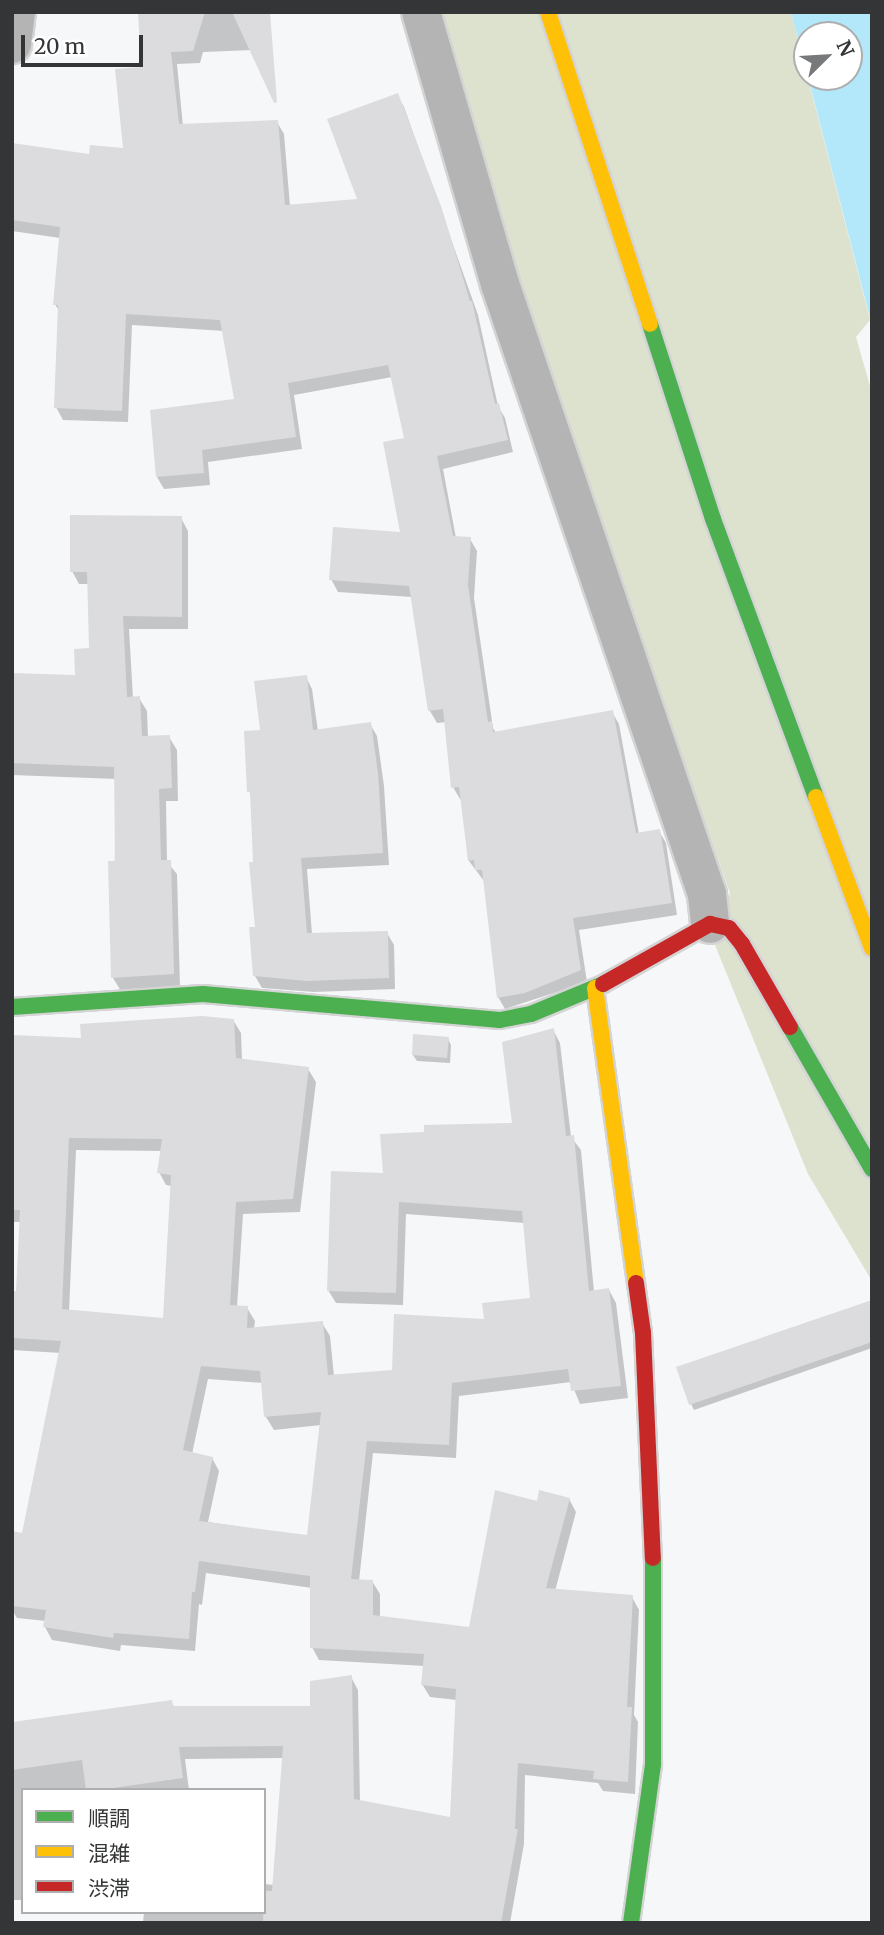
<!DOCTYPE html>
<meta charset="utf-8">
<style>
body{margin:0}
#map{position:relative;width:884px;height:1935px;overflow:hidden;background:#f6f7f9;font-family:Merriweather,"Noto Sans JP",serif}
div>[style]{position:absolute}
[style*='--x']{left:calc(var(--x)*1px);top:calc(var(--y)*1px);width:calc(var(--w)*1px);rotate:calc(var(--a)*1deg)}
.green>*{inset:0;background:#dde2ce}
.water>*{inset:0;background:#b2e8fa}
.shadow>*{inset:0;background:#0003}
.building>*{inset:0;background:#dcdcde}
.roads{filter:drop-shadow(2px 0 #d4d4d5) drop-shadow(-2px 0 #d4d4d5) drop-shadow(0 2px #d4d4d5) drop-shadow(0 -2px #d4d4d5)}
.street>*{height:38px;margin:-19px;padding:0 19px;transform-origin:19px;border-radius:19px;background:#b4b4b4}
.fast>*{height:16px;margin:-8px;padding:0 8px;transform-origin:8px;border-radius:8px;background:#4caf50}
.slow>*{height:16px;margin:-8px;padding:0 8px;transform-origin:8px;border-radius:8px;background:#ffc107}
.jam>*{height:16px;margin:-8px;padding:0 8px;transform-origin:8px;border-radius:8px;background:#c62828}
span{translate:-50% -50%;white-space:nowrap;text-align:center;line-height:1.15;-webkit-text-stroke:6px #fff;paint-order:stroke}
.frame{position:absolute;inset:0;border:14px solid #343536;pointer-events:none}
.legend{position:absolute;left:21px;top:1788px;width:245px;height:126px;box-sizing:border-box;background:#fff;border:2px solid #aeaeaf;margin:0;padding:9px 12px;list-style:none;font-size:21px;color:#343536}
.legend li{display:flex;align-items:center;gap:14px;height:35px}
.legend b{width:35px;border:2px solid #aeaeaf}
.north{position:absolute;left:793px;top:21px;width:70px;height:70px;box-sizing:border-box;background:#fff;border:2px solid #aeaeaf;border-radius:50%;rotate:66deg;font-size:19px;font-weight:700;line-height:28px;text-align:center;color:#343536}
.north::after{content:'';display:block;margin:auto;width:24px;height:32px;background:#78797a;clip-path:polygon(50% 0,100% 100%,50% 72%,0 100%)}
.scale{position:absolute;left:21px;top:35px;width:122px;height:32px;box-sizing:border-box;border:4px solid #343536;border-top:0;padding-left:9px;font-size:21px;line-height:24px;white-space:nowrap;color:#343536;-webkit-text-stroke:5px #fff;paint-order:stroke}
</style>
<div id="map">
<div class="green">
<i style="clip-path:polygon(440px 12px,791px 12px,870px 320px,856px 337px,872px 393px,872px 1281px,808px 1174px,715px 945px,730px 893px,509px 270px)"></i>
</div>
<div class="water">
<i style="clip-path:polygon(791px 12px,872px 12px,872px 326px,808px 77px,849px 77px,849px 35px,807px 35px,807px 73px)"></i>
</div>
<div class="shadow">
<i style="clip-path:polygon(139px 12px,251px 12px,253px 50px,203px 52px,200px 63px,177px 64px,183px 126px,277px 122px,284px 134px,290px 206px,360px 200px,397px 95px,404px 107px,478px 315px,498px 406px,505px 418px,513px 452px,443px 469px,456px 538px,470px 539px,477px 551px,474px 598px,493px 728px,496px 733px,612px 712px,619px 724px,639px 834px,659px 831px,666px 843px,677px 915px,579px 930px,587px 982px,505px 1009px,498px 997px,484px 881px,469px 861px,463px 799px,460px 799px,453px 787px,446px 722px,437px 723px,430px 711px,412px 597px,338px 592px,331px 579px,403px 534px,406px 439px,392px 377px,294px 395px,302px 449px,208px 462px,210px 485px,164px 489px,157px 477px,236px 400px,224px 331px,132px 325px,128px 422px,63px 420px,56px 407px,59px 311px,55px 304px,60px 238px,12px 231px,12px 145px,90px 156px,125px 150px,142px 68px)"></i>
<i style="clip-path:polygon(181px 518px,188px 531px,188px 629px,129px 629px,133px 698px,139px 698px,147px 711px,148px 738px,169px 737px,177px 750px,178px 801px,166px 801px,167px 862px,177px 874px,180px 987px,121px 991px,113px 978px,116px 779px,12px 775px,12px 674px,77px 676px,91px 650px,90px 584px,79px 584px,72px 571px)"></i>
<i style="clip-path:polygon(306px 677px,312px 689px,318px 731px,370px 724px,377px 736px,384px 786px,389px 865px,307px 869px,312px 934px,387px 933px,394px 945px,395px 989px,314px 992px,262px 988px,255px 976px,255px 863px,252px 797px,249px 791px,262px 732px)"></i>
<i style="clip-path:polygon(evenodd,233px 1020px,241px 1033px,242px 1060px,308px 1069px,316px 1082px,300px 1212px,243px 1214px,237px 1307px,247px 1308px,255px 1321px,254px 1329px,322px 1323px,330px 1336px,334px 1376px,393px 1371px,532px 1299px,525px 1223px,406px 1214px,403px 1305px,336px 1303px,328px 1290px,384px 1175px,514px 1125px,553px 1030px,560px 1043px,571px 1137px,581px 1150px,594px 1292px,609px 1290px,616px 1303px,628px 1398px,580px 1404px,571px 1382px,459px 1396px,456px 1458px,373px 1453px,359px 1581px,372px 1581px,380px 1594px,380px 1618px,471px 1628px,538px 1503px,569px 1499px,576px 1512px,555px 1591px,632px 1597px,639px 1610px,634px 1715px,638px 1722px,635px 1794px,603px 1791px,598px 1783px,525px 1775px,524px 1844px,510px 1923px,143px 1923px,144px 1912px,264px 1912px,264px 1884px,274px 1885px,284px 1758px,185px 1759px,189px 1790px,23px 1790px,23px 1900px,12px 1900px,12px 1724px,171px 1702px,175px 1708px,311px 1708px,351px 1677px,358px 1690px,360px 1802px,452px 1819px,457px 1700px,430px 1697px,422px 1684px,425px 1666px,319px 1660px,312px 1647px,312px 1588px,206px 1573px,202px 1605px,199px 1604px,195px 1651px,121px 1645px,120px 1651px,52px 1640px,45px 1627px,46px 1621px,17px 1618px,12px 1610px,12px 1591px,61px 1353px,12px 1350px,12px 1293px,17px 1293px,21px 1222px,12px 1222px,12px 1037px,83px 1039px,233px 1020px,76px 1150px,162px 1151px,159px 1172px,166px 1185px,172px 1186px,164px 1320px,69px 1312px,76px 1150px,233px 1020px,208px 1379px,263px 1383px,266px 1417px,274px 1430px,321px 1425px,309px 1537px,208px 1522px,219px 1471px,212px 1458px,192px 1454px,208px 1379px)"></i>
<i style="clip-path:polygon(448px 1039px,451px 1045px,450px 1063px,417px 1061px,413px 1055px)"></i>
<i style="clip-path:polygon(872px 1306px,872px 1348px,694px 1410px,691px 1404px)"></i>
</div>
<div class="building">
<i style="clip-path:polygon(138px 12px,205px 12px,193px 51px,171px 52px,179px 124px,278px 120px,285px 205px,357px 199px,327px 119px,398px 93px,442px 209px,470px 301px,472px 301px,495px 404px,499px 403px,508px 440px,437px 456px,453px 536px,471px 537px,468px 585px,488px 722px,492px 721px,493px 732px,613px 710px,636px 833px,660px 829px,672px 903px,573px 918px,581px 970px,525px 993px,497px 998px,482px 870px,475px 870px,474px 860px,468px 861px,459px 787px,451px 788px,443px 709px,428px 711px,409px 586px,329px 580px,333px 527px,400px 532px,383px 442px,404px 438px,388px 365px,288px 383px,296px 437px,202px 450px,204px 473px,156px 477px,150px 410px,234px 399px,220px 320px,126px 314px,122px 411px,54px 408px,58px 305px,53px 305px,60px 227px,12px 220px,12px 143px,89px 154px,90px 145px,123px 148px,115px 69px,141px 67px)"></i>
<i style="clip-path:polygon(232px 12px,270px 12px,277px 102px,274px 103px)"></i>
<i style="clip-path:polygon(70px 515px,182px 516px,182px 617px,123px 616px,127px 697px,140px 696px,142px 736px,170px 735px,172px 788px,159px 789px,161px 860px,171px 860px,174px 974px,111px 978px,108px 861px,115px 861px,114px 767px,12px 763px,12px 673px,75px 675px,74px 649px,89px 648px,87px 572px,70px 572px)"></i>
<i style="clip-path:polygon(307px 675px,313px 730px,371px 722px,378px 773px,383px 853px,301px 858px,307px 933px,388px 931px,389px 978px,306px 981px,253px 976px,249px 927px,255px 927px,249px 862px,253px 862px,250px 792px,247px 792px,244px 731px,260px 730px,254px 681px)"></i>
<i style="clip-path:polygon(evenodd,202px 1016px,234px 1019px,236px 1058px,309px 1067px,293px 1199px,236px 1202px,230px 1305px,248px 1306px,247px 1328px,323px 1321px,328px 1375px,392px 1370px,394px 1314px,484px 1319px,482px 1303px,530px 1298px,522px 1211px,399px 1202px,396px 1293px,327px 1291px,331px 1171px,383px 1173px,380px 1134px,424px 1132px,424px 1125px,512px 1123px,502px 1042px,554px 1028px,566px 1136px,574px 1135px,589px 1291px,609px 1288px,621px 1386px,571px 1391px,568px 1369px,452px 1383px,449px 1445px,367px 1441px,351px 1579px,373px 1580px,373px 1615px,469px 1627px,495px 1490px,537px 1501px,539px 1490px,570px 1498px,546px 1588px,633px 1595px,627px 1707px,632px 1707px,628px 1782px,593px 1779px,594px 1771px,518px 1763px,515px 1829px,518px 1829px,501px 1923px,263px 1923px,264px 1891px,272px 1891px,283px 1746px,179px 1747px,183px 1778px,99px 1790px,86px 1790px,82px 1760px,12px 1770px,12px 1722px,172px 1700px,173px 1706px,310px 1706px,310px 1681px,352px 1675px,354px 1799px,450px 1817px,456px 1689px,421px 1685px,424px 1654px,310px 1648px,310px 1576px,199px 1561px,195px 1592px,192px 1592px,189px 1639px,114px 1633px,113px 1638px,43px 1627px,46px 1610px,12px 1606px,12px 1531px,22px 1533px,61px 1341px,12px 1338px,12px 1291px,16px 1291px,20px 1210px,12px 1210px,12px 1035px,81px 1038px,80px 1024px,202px 1016px,69px 1138px,162px 1139px,157px 1173px,171px 1175px,163px 1318px,62px 1309px,69px 1138px,202px 1016px,201px 1366px,260px 1371px,264px 1417px,321px 1412px,307px 1535px,199px 1521px,213px 1457px,183px 1450px,201px 1366px)"></i>
<i style="clip-path:polygon(413px 1034px,449px 1037px,447px 1058px,412px 1055px)"></i>
<i style="clip-path:polygon(872px 1300px,872px 1342px,689px 1405px,676px 1367px)"></i>
</div>
<div class="roads">
<div class="street">
<i style="--x:421;--y:12;--w:283;--a:73.8"></i>
<i style="--x:500;--y:284;--w:644;--a:71.26"></i>
<i style="--x:707;--y:894;--w:30;--a:84"></i>
<i style="--x:12;--y:44;--w:32;--a:-83"></i>
</div>
<div class="fast">
<i style="--x:650;--y:324;--w:205;--a:72.1"></i>
<i style="--x:713;--y:519;--w:296;--a:69.7"></i>
<i style="--x:12;--y:1007;--w:191;--a:-3.9"></i>
<i style="--x:203;--y:994;--w:298;--a:5"></i>
<i style="--x:500;--y:1020;--w:32;--a:-11"></i>
<i style="--x:531;--y:1014;--w:78;--a:-22.6"></i>
<i style="--x:790;--y:1027;--w:164;--a:60"></i>
<i style="--x:631;--y:1923;--w:161;--a:-82.1"></i>
<i style="--x:653;--y:1764;--w:206;--a:-90"></i>
</div>
<div class="slow">
<i style="--x:548;--y:12;--w:328;--a:71.9"></i>
<i style="--x:816;--y:797;--w:161;--a:69.7"></i>
<i style="--x:595;--y:988;--w:298;--a:82.1"></i>
</div>
<div class="jam">
<i style="--x:603;--y:984;--w:123;--a:-29.3"></i>
<i style="--x:710;--y:924;--w:19;--a:12"></i>
<i style="--x:729;--y:928;--w:21;--a:51"></i>
<i style="--x:742;--y:944;--w:96;--a:60"></i>
<i style="--x:636;--y:1283;--w:50;--a:82"></i>
<i style="--x:643;--y:1333;--w:225;--a:87.5"></i>
</div>
</div>
<div class="frame"></div>
<ul class="legend">
<li><b style="height:9px;background:#4caf50"></b>順調</li>
<li><b style="height:9px;background:#ffc107"></b>混雑</li>
<li><b style="height:9px;background:#c62828"></b>渋滞</li>
</ul>
<div class="north">N</div>
<div class="scale">20 m</div>
</div>
